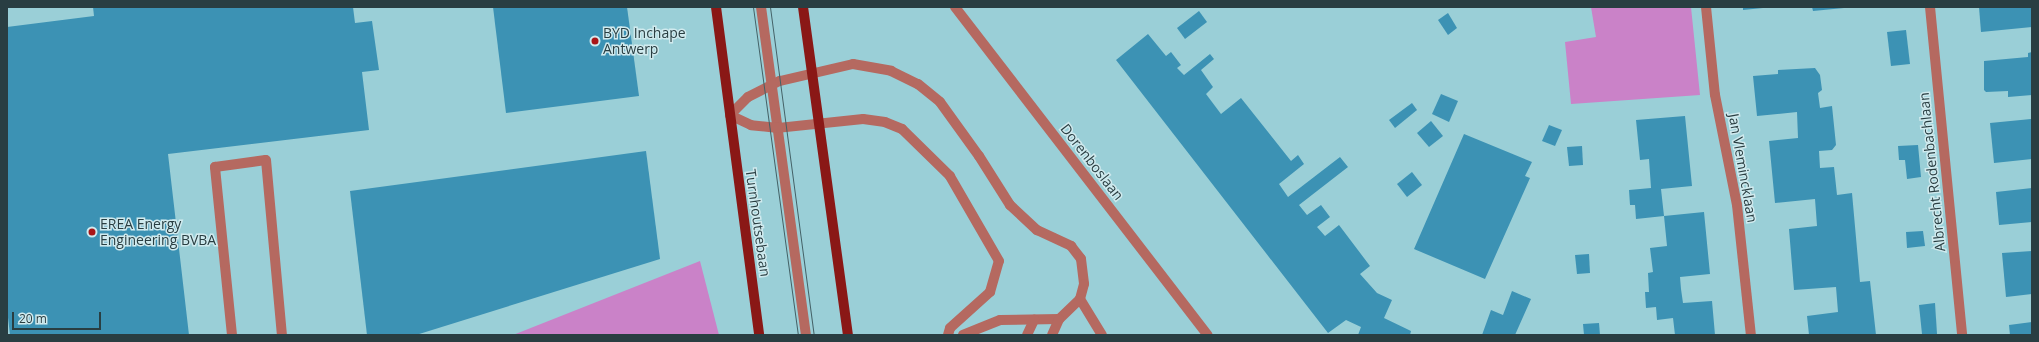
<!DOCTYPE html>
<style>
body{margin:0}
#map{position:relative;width:2039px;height:342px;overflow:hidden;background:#9acfd7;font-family:"Open Sans",sans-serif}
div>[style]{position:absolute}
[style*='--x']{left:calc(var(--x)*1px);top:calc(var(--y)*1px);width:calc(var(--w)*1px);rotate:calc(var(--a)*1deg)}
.green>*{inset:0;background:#ca82c8}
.building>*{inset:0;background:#3c92b4}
.minor>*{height:10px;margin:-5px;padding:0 5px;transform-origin:5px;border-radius:5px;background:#b56960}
.major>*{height:10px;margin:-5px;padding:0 5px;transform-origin:5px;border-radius:5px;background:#8a1816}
.tram>*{height:1px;margin:-0.5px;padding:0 0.5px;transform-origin:0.5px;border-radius:0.5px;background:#446166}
.dots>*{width:11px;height:11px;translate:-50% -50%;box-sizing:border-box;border:2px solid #d0eaee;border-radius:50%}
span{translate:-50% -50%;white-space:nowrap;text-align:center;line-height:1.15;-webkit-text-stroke:3px #d0eaee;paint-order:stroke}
.poi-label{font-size:14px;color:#293e42}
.left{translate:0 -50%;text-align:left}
.street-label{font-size:14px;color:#293e42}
.frame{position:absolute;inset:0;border:8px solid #293e42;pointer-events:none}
.scale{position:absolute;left:12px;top:312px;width:89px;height:18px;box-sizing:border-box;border:2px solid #293e42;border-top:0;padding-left:5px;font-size:12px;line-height:14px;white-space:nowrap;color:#293e42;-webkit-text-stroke:3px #d0eaee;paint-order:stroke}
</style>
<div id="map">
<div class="green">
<i style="clip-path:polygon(1591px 7px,1691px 7px,1700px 95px,1571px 104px,1565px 42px,1596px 37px)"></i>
<i style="clip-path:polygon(700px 261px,719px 335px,513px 335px)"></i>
</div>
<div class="building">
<i style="clip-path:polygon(93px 7px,353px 7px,355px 23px,372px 21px,379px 70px,362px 72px,369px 130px,168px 154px,189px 335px,10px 335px,7px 309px,7px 27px,94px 16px)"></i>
<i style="clip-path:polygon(493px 7px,627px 7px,639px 96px,506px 113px)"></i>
<i style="clip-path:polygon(1743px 7px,1763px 7px,1763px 8px,1743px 10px)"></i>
<i style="clip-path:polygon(1812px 7px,1844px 7px,1844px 8px,1813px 11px)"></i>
<i style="clip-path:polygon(1979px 7px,2032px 7px,2032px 27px,1981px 32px)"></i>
<i style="clip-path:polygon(1199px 11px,1207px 22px,1185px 39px,1177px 28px)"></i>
<i style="clip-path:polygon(1448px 13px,1457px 28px,1448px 35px,1438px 20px)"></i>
<i style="clip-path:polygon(1906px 30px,1910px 64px,1891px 66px,1887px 32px)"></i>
<i style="clip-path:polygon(1148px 34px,1166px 56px,1171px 52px,1181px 65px,1177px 68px,1184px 75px,1210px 54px,1214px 59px,1201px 70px,1213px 87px,1206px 94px,1221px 114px,1241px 98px,1291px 161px,1298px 155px,1304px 164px,1279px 184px,1288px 197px,1340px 157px,1348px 167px,1299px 205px,1307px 215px,1321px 205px,1330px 217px,1317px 227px,1325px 236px,1339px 225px,1370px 266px,1360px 274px,1377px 293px,1392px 300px,1384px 318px,1411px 331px,1410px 335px,1358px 335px,1361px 327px,1346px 320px,1328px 333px,1116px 60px)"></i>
<i style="clip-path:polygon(2032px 52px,2032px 95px,2008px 97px,2008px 91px,1986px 92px,1984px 90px,1984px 61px,2028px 57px,2028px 53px)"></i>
<i style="clip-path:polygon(1815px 68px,1820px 75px,1822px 90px,1818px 93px,1820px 108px,1832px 106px,1836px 145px,1832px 150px,1819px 151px,1820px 168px,1834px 167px,1837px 195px,1852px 193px,1860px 282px,1870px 281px,1876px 335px,1809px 335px,1807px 316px,1838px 312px,1836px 287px,1794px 290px,1789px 229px,1817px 226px,1815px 199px,1775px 203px,1769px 141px,1798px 138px,1797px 112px,1757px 116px,1753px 76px,1778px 74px,1778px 70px)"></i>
<i style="clip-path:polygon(1441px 94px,1458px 101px,1449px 122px,1432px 114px)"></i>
<i style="clip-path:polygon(1412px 103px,1417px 110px,1395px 128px,1389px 120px)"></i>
<i style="clip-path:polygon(1685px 116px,1692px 186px,1661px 189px,1664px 216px,1704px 212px,1710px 274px,1680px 277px,1681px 289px,1683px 303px,1712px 301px,1715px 335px,1675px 335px,1673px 318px,1657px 320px,1656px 307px,1646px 308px,1645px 292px,1649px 292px,1648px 273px,1653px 272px,1650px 248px,1667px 246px,1664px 216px,1636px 219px,1635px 205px,1630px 205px,1629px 190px,1651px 188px,1649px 159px,1640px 160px,1636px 120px)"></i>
<i style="clip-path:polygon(2031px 119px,2032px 159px,1994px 163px,1990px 123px)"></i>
<i style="clip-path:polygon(1431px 121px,1443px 136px,1429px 147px,1417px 133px)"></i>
<i style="clip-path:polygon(1549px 125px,1562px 130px,1555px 146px,1542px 141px)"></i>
<i style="clip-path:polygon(1464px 134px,1532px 162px,1525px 176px,1530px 178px,1485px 279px,1414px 249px)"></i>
<i style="clip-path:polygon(1918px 145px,1921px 177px,1907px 179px,1905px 160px,1899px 160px,1898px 146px)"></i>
<i style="clip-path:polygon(1582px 146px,1583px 165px,1569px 166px,1567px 147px)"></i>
<i style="clip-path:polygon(646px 151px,660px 259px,416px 335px,367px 335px,350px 191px)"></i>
<i style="clip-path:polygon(1412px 172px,1422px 185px,1407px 197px,1397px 184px)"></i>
<i style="clip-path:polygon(2032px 188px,2032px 222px,1999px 225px,1996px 192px)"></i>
<i style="clip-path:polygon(1923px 231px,1925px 246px,1907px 248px,1906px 232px)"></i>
<i style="clip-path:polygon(2032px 251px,2032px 294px,2006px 297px,2002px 253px)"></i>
<i style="clip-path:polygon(1589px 254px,1590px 273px,1577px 274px,1575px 255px)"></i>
<i style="clip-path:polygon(1512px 291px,1531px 299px,1515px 335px,1482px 335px,1491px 310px,1503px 315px)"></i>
<i style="clip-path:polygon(1935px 303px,1937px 334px,1922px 334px,1919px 305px)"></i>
<i style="clip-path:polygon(2032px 322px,2032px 335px,2010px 335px,2009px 325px)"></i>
<i style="clip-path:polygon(1599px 323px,1600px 335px,1584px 335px,1583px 324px)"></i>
</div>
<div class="minor">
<i style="--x:761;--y:7;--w:331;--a:82.2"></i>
<i style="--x:955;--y:7;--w:414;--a:52.4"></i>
<i style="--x:1706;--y:7;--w:88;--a:84.2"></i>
<i style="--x:1715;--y:95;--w:112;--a:78.7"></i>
<i style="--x:1737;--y:205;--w:131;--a:83.9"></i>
<i style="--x:1930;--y:7;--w:330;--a:84.4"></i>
<i style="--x:1080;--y:299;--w:42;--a:58.6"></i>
<i style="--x:232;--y:335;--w:169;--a:-95.8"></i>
<i style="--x:215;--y:167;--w:51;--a:-7.8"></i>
<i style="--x:266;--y:160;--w:176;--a:84.8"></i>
<i style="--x:948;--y:335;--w:7;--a:-74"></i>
<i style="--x:950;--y:328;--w:54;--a:-42"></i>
<i style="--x:990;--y:292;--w:32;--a:-74"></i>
<i style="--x:999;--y:261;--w:98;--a:-120"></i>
<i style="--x:950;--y:176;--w:67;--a:-135.6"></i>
<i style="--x:902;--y:129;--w:18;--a:-158"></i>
<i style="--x:885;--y:122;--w:22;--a:-172"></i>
<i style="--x:863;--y:119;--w:85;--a:174"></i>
<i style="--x:778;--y:128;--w:27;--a:-174"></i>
<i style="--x:751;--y:125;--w:23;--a:-155"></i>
<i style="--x:730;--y:115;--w:25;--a:-45"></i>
<i style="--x:748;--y:97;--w:36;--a:-27"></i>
<i style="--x:780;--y:81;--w:75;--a:-13.1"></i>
<i style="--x:853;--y:64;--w:39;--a:10"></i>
<i style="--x:891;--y:71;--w:30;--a:26"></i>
<i style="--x:918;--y:84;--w:28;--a:39"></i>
<i style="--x:940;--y:102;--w:67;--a:54.2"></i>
<i style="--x:979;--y:156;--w:58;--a:57.7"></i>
<i style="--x:1010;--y:205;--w:37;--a:43"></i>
<i style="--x:1037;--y:230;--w:38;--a:25"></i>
<i style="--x:1071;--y:246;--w:16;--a:52"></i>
<i style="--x:1081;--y:259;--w:25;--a:83"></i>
<i style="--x:1084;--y:284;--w:16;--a:105"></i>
<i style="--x:1080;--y:299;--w:29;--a:136"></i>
<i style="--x:1059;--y:319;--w:59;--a:179"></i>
<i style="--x:1000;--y:320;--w:40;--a:158"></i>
<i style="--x:1027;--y:335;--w:17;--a:-65"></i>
<i style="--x:1052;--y:335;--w:17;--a:-66"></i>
</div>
<div class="major">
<i style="--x:716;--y:7;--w:331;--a:82.5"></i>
<i style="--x:803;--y:7;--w:331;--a:82.2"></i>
</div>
<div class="tram">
<i style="--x:753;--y:7;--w:331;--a:82.2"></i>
<i style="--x:770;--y:7;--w:331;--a:82.4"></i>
</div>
<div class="dots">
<i style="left:595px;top:41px;background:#a91517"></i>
<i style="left:92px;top:232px;background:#a91517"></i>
</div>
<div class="poi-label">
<span class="left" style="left:603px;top:41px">BYD Inchape<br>Antwerp</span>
<span class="left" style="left:100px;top:232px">EREA Energy<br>Engineering BVBA</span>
</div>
<div class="street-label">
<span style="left:1092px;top:162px;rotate:52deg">Dorenboslaan</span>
<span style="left:1743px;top:168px;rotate:80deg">Jan Vlemincklaan</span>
<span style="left:1932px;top:172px;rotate:-96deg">Albrecht Rodenbachlaan</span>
<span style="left:758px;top:223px;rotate:82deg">Turnhoutsebaan</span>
</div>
<div class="frame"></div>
<div class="scale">20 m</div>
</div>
